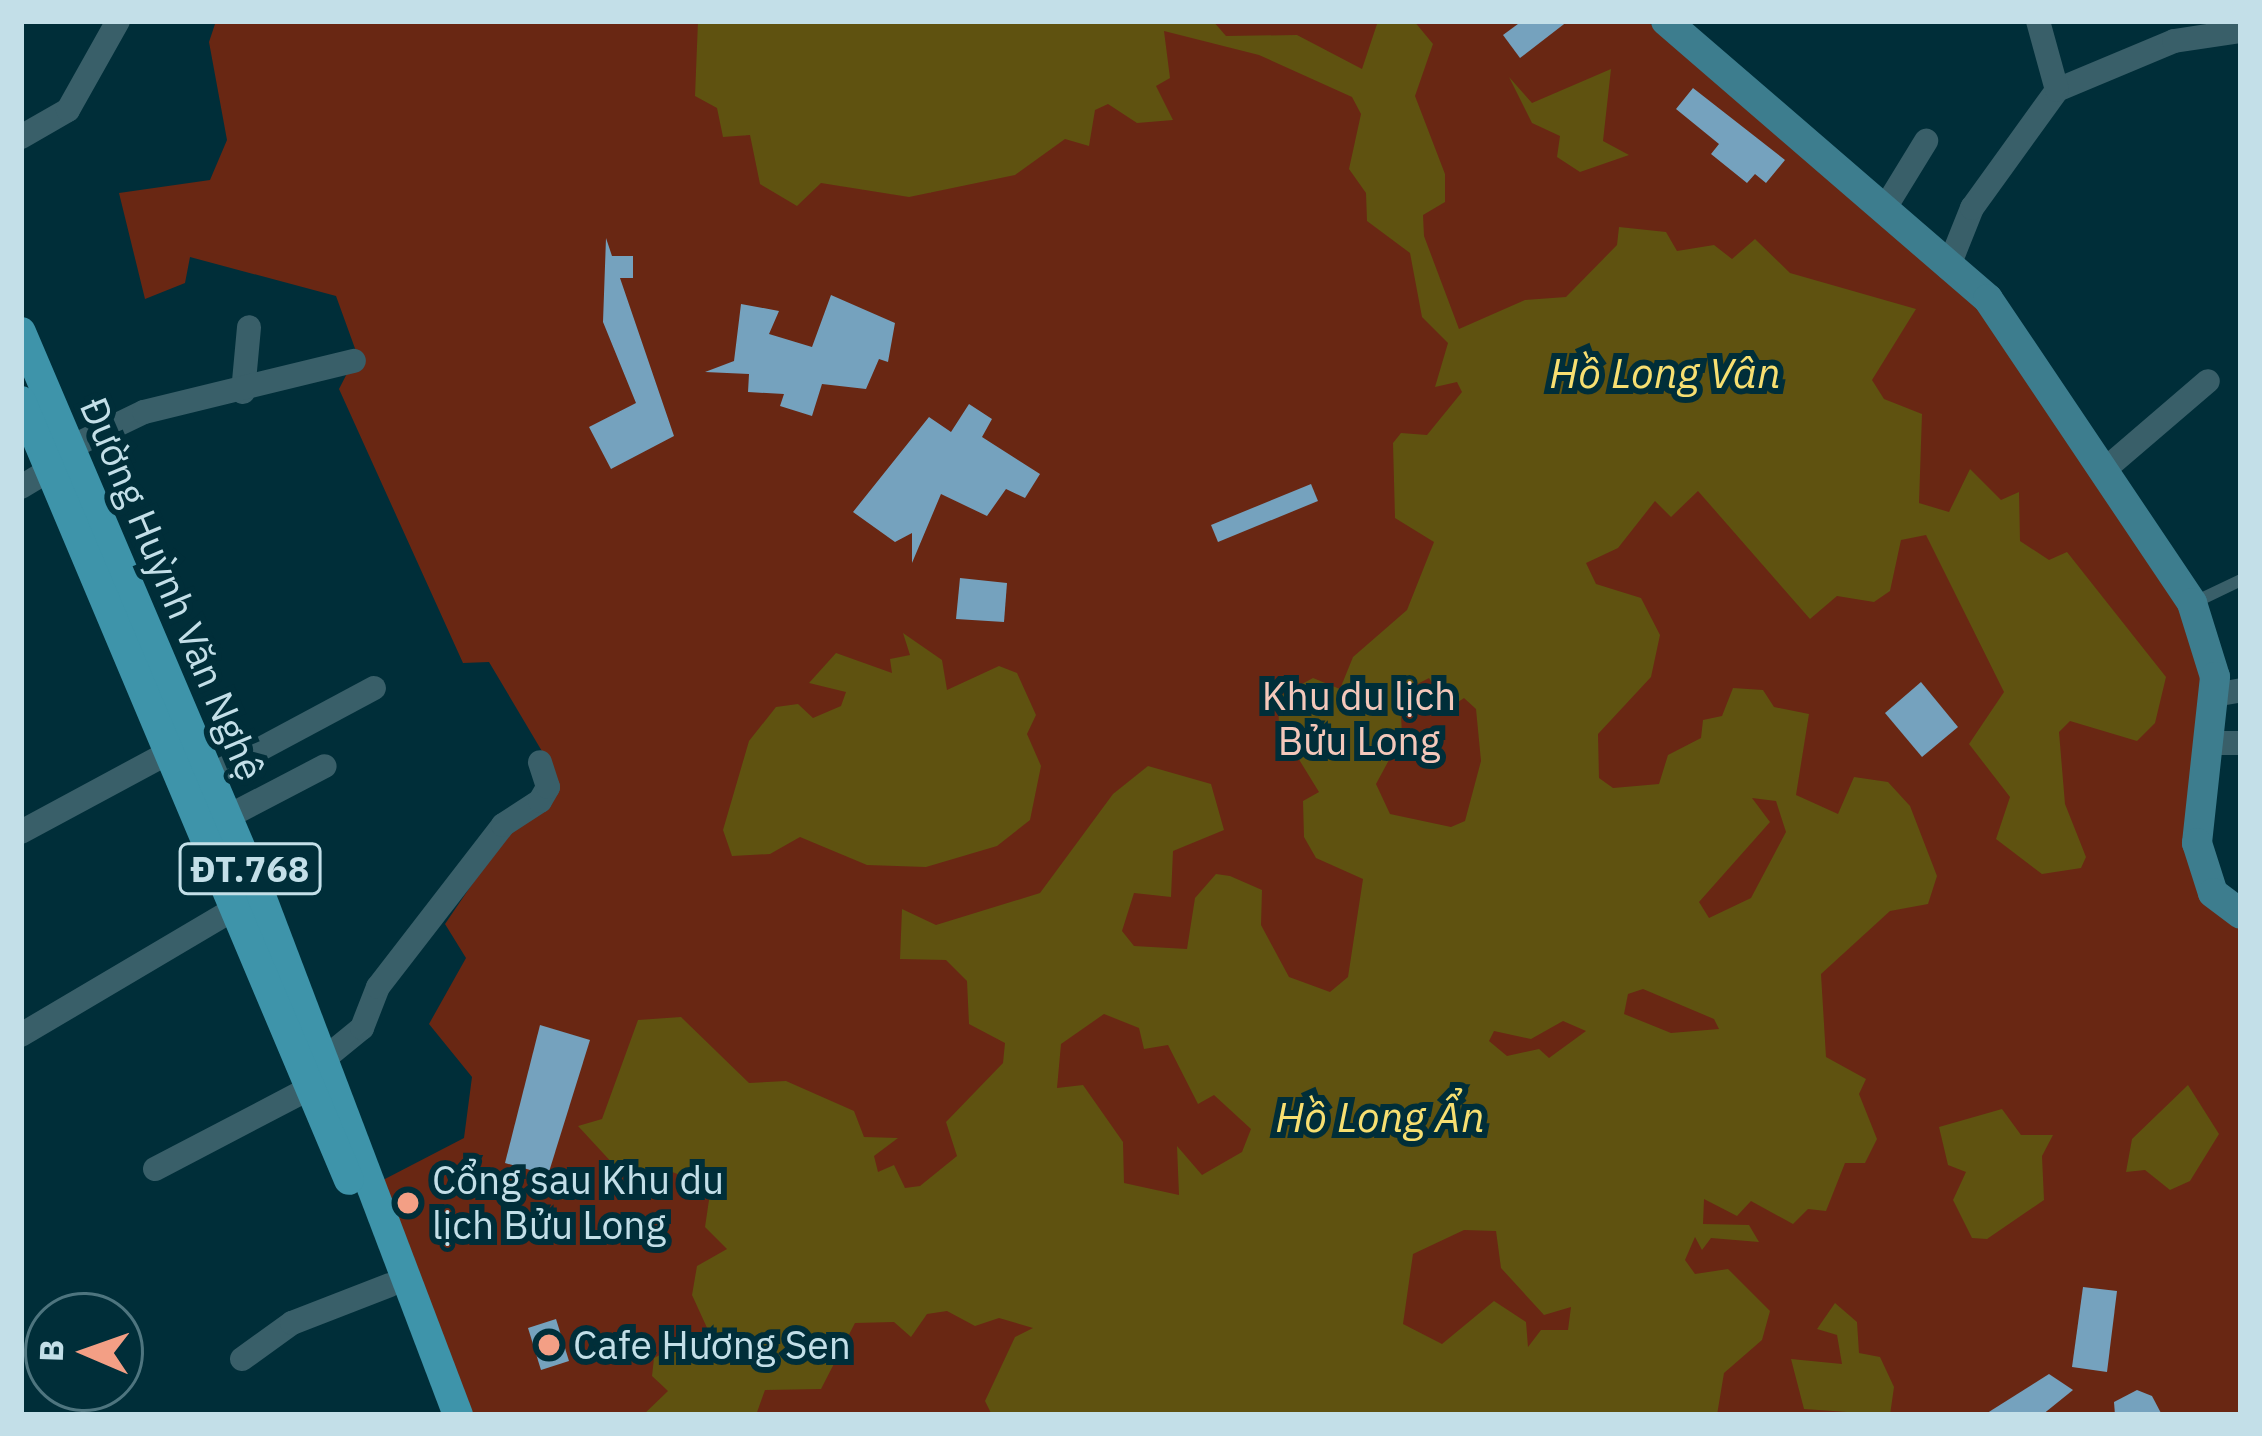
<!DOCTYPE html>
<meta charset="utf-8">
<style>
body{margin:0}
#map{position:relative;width:2262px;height:1436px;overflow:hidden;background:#002e39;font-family:"IBM Plex Sans",sans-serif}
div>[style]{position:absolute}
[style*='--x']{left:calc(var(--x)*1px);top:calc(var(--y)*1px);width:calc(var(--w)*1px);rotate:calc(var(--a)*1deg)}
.green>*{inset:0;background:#692713}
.water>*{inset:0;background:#5f5210}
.building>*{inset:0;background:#75a2be}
.service>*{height:12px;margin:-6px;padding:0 6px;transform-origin:6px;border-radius:6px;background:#395f69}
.minor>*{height:24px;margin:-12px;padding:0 12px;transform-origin:12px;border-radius:12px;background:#395f69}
.secondary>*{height:30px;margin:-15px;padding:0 15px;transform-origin:15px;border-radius:15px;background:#3d7d8e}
.primary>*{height:30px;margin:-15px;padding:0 15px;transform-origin:15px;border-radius:15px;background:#3e94aa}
.dots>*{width:33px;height:33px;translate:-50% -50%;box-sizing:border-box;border:6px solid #002e39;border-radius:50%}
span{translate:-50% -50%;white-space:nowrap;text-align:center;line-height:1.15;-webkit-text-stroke:12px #002e39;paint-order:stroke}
.shield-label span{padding:3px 9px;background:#002e39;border:3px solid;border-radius:9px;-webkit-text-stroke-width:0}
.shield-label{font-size:36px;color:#c3dfe8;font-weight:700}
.street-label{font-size:39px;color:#c3dfe8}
.park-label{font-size:39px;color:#f4c8bb}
.poi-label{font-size:39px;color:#c3dfe8}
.left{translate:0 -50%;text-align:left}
.water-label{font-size:42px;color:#f7df71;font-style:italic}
.frame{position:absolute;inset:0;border:24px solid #c3dfe8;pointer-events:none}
.north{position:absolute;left:24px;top:1292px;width:120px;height:120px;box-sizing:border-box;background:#002e39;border:3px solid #4e757f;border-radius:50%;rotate:272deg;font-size:33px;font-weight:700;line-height:48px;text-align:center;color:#c3dfe8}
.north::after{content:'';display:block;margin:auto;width:42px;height:54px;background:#f39f85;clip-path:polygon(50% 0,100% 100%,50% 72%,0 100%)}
</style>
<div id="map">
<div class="green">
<i style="clip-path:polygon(216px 21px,1647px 21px,1981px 308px,2181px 607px,2204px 678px,2186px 845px,2241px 927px,2241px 1415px,470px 1415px,383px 1180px,464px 1138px,472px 1077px,429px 1024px,466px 958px,445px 924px,509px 830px,544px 807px,546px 758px,489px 662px,463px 663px,339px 389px,357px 354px,336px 296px,190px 257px,185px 283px,145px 299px,119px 193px,210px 180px,227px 140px,209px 42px)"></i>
</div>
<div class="water">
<i style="clip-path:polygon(evenodd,698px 21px,1213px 21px,1226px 36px,1297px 35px,1362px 69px,1378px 21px,1414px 21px,1433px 44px,1415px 96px,1445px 174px,1445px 202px,1423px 215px,1424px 236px,1459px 329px,1525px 300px,1566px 297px,1617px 245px,1619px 227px,1666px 232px,1677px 251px,1714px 245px,1732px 259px,1755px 239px,1790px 273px,1916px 309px,1872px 380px,1884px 399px,1922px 414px,1919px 503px,1949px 512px,1970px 469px,2001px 500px,2019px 492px,2020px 541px,2049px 560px,2067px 552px,2166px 677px,2155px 723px,2137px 741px,2070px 721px,2059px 732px,2065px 804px,2086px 857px,2081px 868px,2042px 874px,1996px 839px,2010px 797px,1969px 744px,2004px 692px,1926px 535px,1901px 540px,1890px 591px,1874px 602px,1837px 596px,1810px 619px,1698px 491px,1671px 517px,1655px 501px,1618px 548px,1586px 563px,1596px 584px,1641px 598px,1660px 635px,1651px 677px,1598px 734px,1599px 778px,1613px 788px,1659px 784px,1668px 755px,1701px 738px,1703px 720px,1722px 716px,1733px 688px,1763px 690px,1774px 707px,1809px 714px,1796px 795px,1838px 814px,1854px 777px,1888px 782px,1910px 806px,1937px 876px,1928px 904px,1890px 911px,1821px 974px,1826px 1057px,1866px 1079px,1859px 1094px,1877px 1139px,1865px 1163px,1845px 1163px,1826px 1211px,1808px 1209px,1793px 1224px,1751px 1201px,1737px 1216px,1704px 1199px,1703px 1224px,1749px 1225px,1759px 1242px,1711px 1238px,1702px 1250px,1695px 1237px,1685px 1260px,1695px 1274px,1728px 1269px,1770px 1311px,1762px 1340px,1724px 1373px,1717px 1415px,992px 1415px,985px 1401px,1015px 1337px,1033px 1328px,999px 1318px,975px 1326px,947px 1311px,927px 1314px,911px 1337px,894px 1322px,855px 1323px,821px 1389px,765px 1390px,756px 1415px,643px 1415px,668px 1391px,652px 1376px,654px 1358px,708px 1330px,692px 1295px,697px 1266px,727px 1249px,705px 1227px,709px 1200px,696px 1181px,667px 1170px,660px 1189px,639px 1192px,578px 1126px,602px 1119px,638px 1020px,681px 1017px,749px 1083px,786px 1081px,854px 1111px,864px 1137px,898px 1138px,874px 1156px,878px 1172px,894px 1165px,905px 1188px,920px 1186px,957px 1156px,946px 1122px,1003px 1063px,1005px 1043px,969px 1024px,967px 981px,946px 960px,900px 959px,902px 909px,936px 925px,1040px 893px,1113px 794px,1148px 766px,1211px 784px,1224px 830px,1173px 851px,1171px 897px,1134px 893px,1122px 931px,1134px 946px,1187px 949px,1195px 898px,1216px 874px,1230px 876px,1262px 890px,1261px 925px,1289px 977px,1330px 992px,1348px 977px,1363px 879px,1316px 858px,1304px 837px,1303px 801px,1319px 792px,1279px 727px,1278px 697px,1313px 678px,1340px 689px,1353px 657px,1407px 610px,1434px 542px,1395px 518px,1393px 443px,1401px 433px,1427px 435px,1462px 392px,1457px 382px,1435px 387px,1448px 343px,1422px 317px,1410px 253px,1367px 221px,1366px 193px,1349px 169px,1361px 114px,1352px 97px,1259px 55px,1164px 31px,1170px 78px,1156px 86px,1173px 120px,1137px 123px,1108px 104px,1095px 110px,1089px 146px,1065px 139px,1015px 175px,909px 197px,821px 183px,797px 206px,760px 184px,750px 135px,723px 137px,717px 108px,695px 96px,698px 21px,1429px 678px,1449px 708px,1464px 698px,1476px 709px,1481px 761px,1465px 821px,1451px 827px,1390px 814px,1376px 784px,1402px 736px,1400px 693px,1429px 678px,698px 21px,1752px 798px,1776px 801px,1786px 832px,1751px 898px,1709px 918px,1699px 902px,1770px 822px,1752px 798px,698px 21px,1643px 989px,1714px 1019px,1719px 1029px,1671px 1033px,1624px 1014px,1628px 994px,1643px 989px,698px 21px,1104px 1014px,1139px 1028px,1144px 1049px,1168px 1045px,1198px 1104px,1214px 1095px,1251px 1129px,1242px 1152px,1202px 1175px,1177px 1146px,1179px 1195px,1124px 1183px,1123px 1142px,1083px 1085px,1057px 1088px,1061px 1044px,1104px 1014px,698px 21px,1563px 1021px,1586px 1031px,1549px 1058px,1539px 1049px,1507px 1056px,1489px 1041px,1494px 1031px,1531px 1039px,1563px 1021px,698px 21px,1464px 1230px,1496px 1231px,1501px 1268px,1544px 1315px,1571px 1307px,1568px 1330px,1541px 1330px,1528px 1347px,1526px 1322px,1494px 1301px,1442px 1344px,1403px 1324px,1413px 1254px,1464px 1230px)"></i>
<i style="clip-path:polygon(1611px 69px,1603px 141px,1629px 155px,1580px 172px,1557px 157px,1560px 136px,1532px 123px,1509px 77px,1532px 103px)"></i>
<i style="clip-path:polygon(903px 633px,942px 660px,947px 690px,999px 666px,1017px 673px,1036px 715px,1027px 734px,1041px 766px,1030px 820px,997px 846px,926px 867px,867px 865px,800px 837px,770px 854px,732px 856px,723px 830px,749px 741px,776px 707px,798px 704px,813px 718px,841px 706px,846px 692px,809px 683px,836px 653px,892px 673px,890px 659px,910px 655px)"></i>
<i style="clip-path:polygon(2188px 1085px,2219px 1134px,2190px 1181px,2170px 1190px,2145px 1170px,2126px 1172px,2132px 1139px)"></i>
<i style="clip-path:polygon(2002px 1109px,2021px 1135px,2053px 1135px,2042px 1156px,2044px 1200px,1987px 1239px,1972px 1238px,1953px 1200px,1966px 1172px,1948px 1165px,1939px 1127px)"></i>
<i style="clip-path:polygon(1835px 1303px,1857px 1322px,1859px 1353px,1880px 1357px,1894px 1387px,1890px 1415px,1804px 1409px,1791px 1359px,1842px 1364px,1837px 1335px,1817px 1329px)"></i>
</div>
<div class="building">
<i style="clip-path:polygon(1522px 21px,1568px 21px,1520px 58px,1503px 35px)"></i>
<i style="clip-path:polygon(1693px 88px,1785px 160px,1766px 183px,1755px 174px,1747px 183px,1711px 154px,1719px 144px,1676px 109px)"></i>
<i style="clip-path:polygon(606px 238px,612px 256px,633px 256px,633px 278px,620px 278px,674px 436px,611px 469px,589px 427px,636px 403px,603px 322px)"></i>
<i style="clip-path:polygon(831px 295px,895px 323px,888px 362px,879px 359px,866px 389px,822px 384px,812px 416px,780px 406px,784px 394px,748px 392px,749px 374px,705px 372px,734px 361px,741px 304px,779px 311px,769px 334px,812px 347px)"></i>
<i style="clip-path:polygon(969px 404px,992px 419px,982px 437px,1040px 474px,1025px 498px,1006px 489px,987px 516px,941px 494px,912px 563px,912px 533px,895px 542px,853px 512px,929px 417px,951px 432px)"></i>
<i style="clip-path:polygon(1311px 484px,1318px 501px,1218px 542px,1211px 525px)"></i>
<i style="clip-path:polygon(960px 578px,1007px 583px,1004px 622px,956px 619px)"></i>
<i style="clip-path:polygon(1921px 682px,1958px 727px,1922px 757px,1885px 713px)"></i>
<i style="clip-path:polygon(540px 1025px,590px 1040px,548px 1175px,505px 1163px)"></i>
<i style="clip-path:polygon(2083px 1287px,2117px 1291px,2107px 1372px,2072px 1367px)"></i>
<i style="clip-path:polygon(556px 1319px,569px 1361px,541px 1370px,528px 1328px)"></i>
<i style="clip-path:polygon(2049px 1374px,2073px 1390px,2042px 1415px,1984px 1415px)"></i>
<i style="clip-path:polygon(2137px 1390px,2152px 1396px,2162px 1415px,2115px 1415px,2114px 1402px)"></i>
</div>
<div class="service">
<i style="--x:2193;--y:603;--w:53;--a:-25.6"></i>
</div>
<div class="minor">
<i style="--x:2057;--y:90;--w:127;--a:-22.7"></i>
<i style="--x:2174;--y:41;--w:68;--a:-8.5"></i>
<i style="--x:21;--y:137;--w:54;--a:-29.9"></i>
<i style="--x:68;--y:110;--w:102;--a:-60.7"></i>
<i style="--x:1885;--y:208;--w:79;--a:-58.5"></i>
<i style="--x:1948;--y:268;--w:65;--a:-68.2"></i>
<i style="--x:1972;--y:208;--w:145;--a:-54.2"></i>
<i style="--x:2057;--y:90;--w:72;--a:-105.4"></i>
<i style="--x:243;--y:392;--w:65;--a:-84.7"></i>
<i style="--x:67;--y:449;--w:85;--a:-25.7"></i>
<i style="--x:144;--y:412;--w:216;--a:-13.7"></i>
<i style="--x:2103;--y:471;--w:138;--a:-40.6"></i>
<i style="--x:21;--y:487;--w:33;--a:-31"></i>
<i style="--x:2214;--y:695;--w:27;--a:-10"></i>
<i style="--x:2208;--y:743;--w:33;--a:0"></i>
<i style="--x:210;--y:776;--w:186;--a:-28.2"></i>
<i style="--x:227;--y:817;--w:110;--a:-27.5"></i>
<i style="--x:21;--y:832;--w:175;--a:-28.3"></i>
<i style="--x:21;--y:1035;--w:253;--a:-30.6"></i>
<i style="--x:324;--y:1059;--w:49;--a:-39.2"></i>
<i style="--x:362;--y:1028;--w:44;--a:-68.7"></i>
<i style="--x:378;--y:987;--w:205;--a:-52.3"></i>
<i style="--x:503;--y:825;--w:44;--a:-33"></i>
<i style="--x:540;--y:801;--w:16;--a:-60"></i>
<i style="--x:548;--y:787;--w:26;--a:-108"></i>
<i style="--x:155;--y:1169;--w:177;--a:-27.6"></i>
<i style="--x:242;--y:1359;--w:62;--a:-35.8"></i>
<i style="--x:292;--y:1323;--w:105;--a:-21.2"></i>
</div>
<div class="secondary">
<i style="--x:1666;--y:21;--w:425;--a:40.8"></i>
<i style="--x:1988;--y:299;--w:366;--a:56.1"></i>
<i style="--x:2192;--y:603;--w:77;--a:72.7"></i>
<i style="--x:2215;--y:677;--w:167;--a:96.2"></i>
<i style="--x:2197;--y:843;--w:52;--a:72.3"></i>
<i style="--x:2213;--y:893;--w:35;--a:37"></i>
</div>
<div class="primary">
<i style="--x:21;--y:332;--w:613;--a:66.95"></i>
<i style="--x:261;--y:896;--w:555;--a:69.21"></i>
<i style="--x:21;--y:401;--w:845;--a:67.17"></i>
</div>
<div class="dots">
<i style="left:408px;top:1203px;background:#f39f85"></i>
<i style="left:549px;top:1345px;background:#f39f85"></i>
</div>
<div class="shield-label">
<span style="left:250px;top:869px">ĐT.768</span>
</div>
<div class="street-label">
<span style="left:172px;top:589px;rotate:67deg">Đường Huỳnh Văn Nghệ</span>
</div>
<div class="park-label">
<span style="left:1359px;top:719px">Khu du lịch<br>Bửu Long</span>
</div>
<div class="poi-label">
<span class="left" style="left:432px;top:1203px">Cổng sau Khu du<br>lịch Bửu Long</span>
<span class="left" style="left:573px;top:1345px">Cafe Hương Sen</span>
</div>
<div class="water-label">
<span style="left:1665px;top:373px">Hồ Long Vân</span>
<span style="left:1380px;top:1117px">Hồ Long Ẩn</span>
</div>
<div class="frame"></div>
<div class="north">B</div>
</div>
